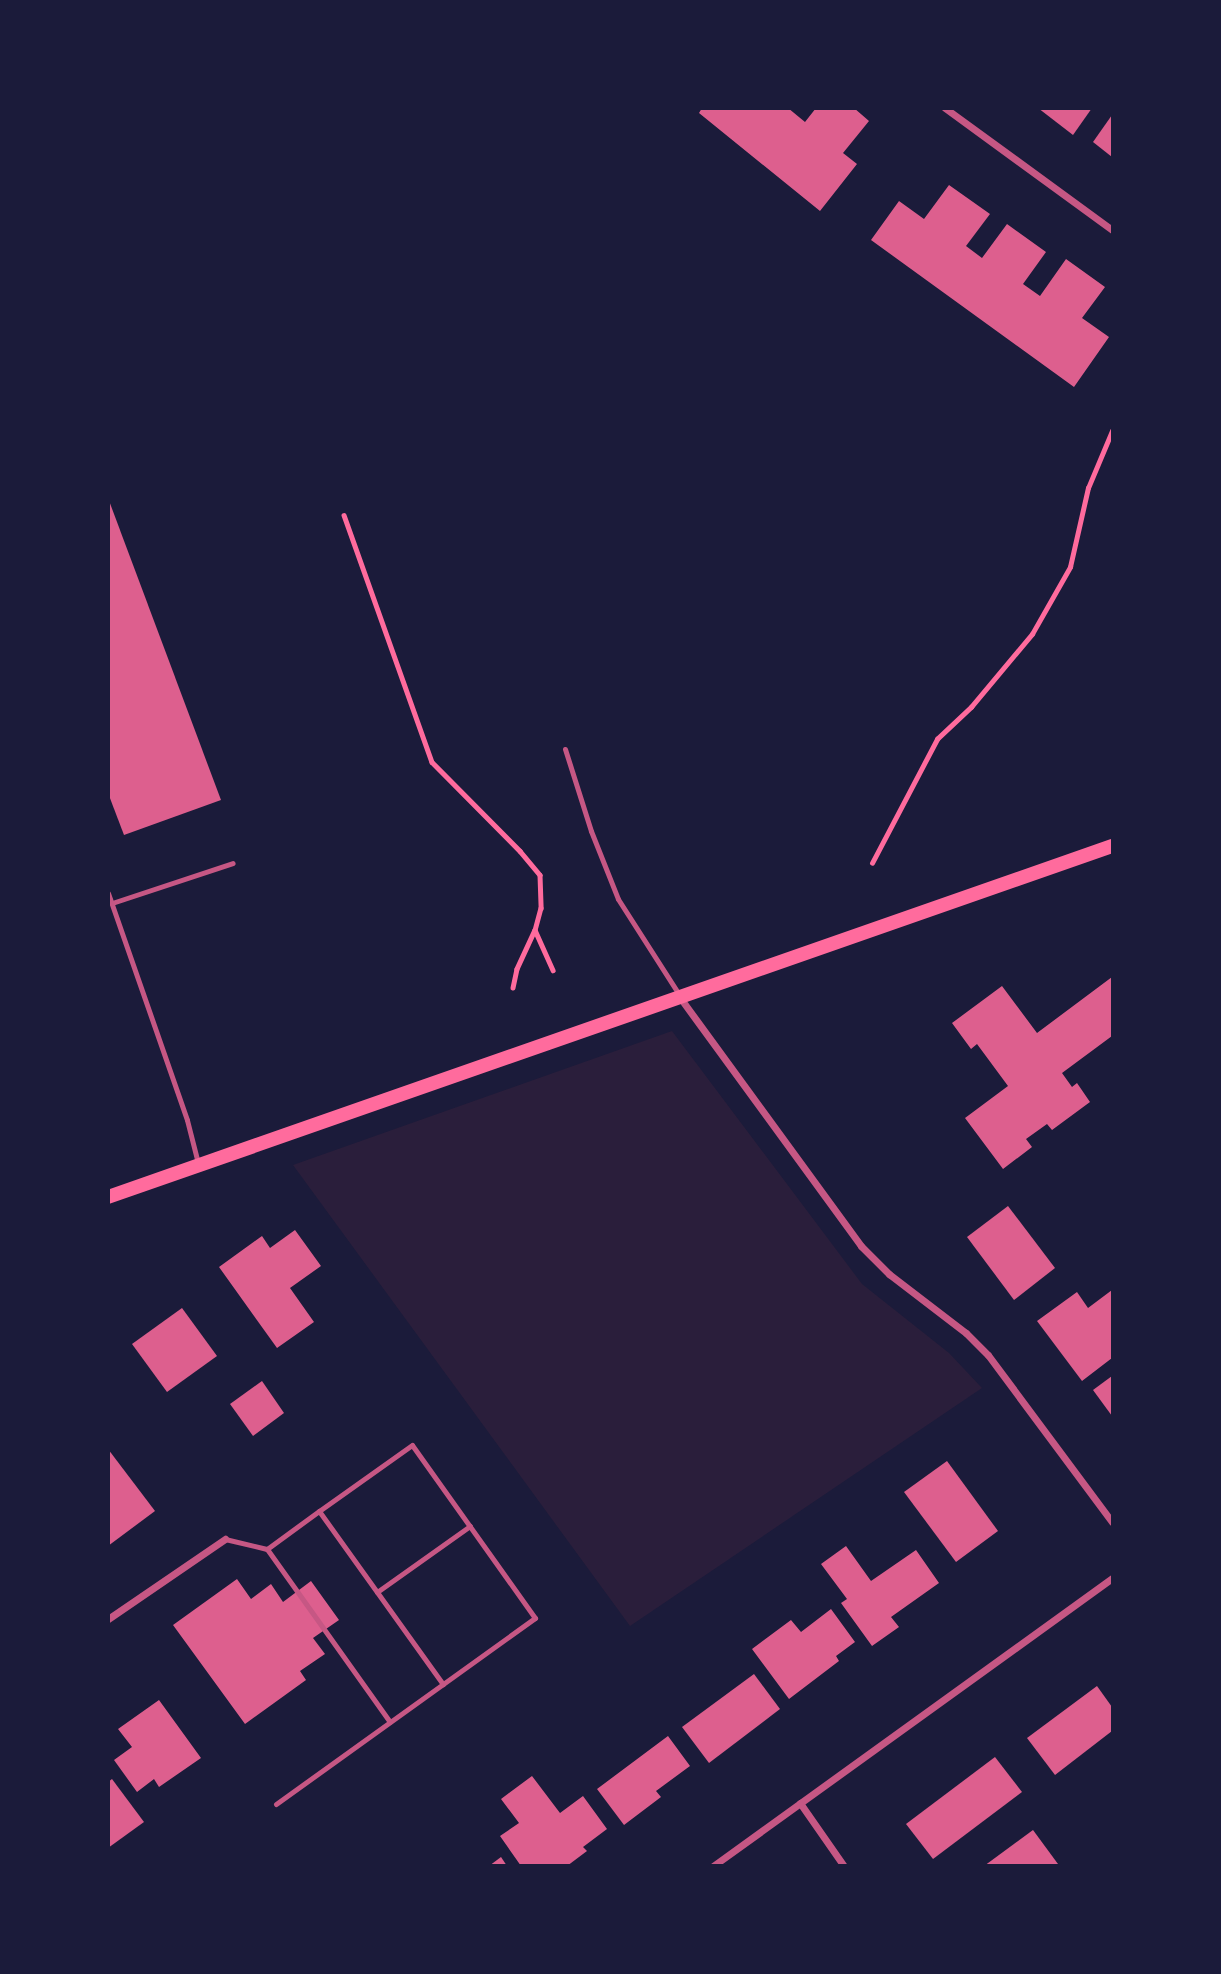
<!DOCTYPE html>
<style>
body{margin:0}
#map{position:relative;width:1221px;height:1974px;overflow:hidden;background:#1b1b3a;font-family:Cabin,sans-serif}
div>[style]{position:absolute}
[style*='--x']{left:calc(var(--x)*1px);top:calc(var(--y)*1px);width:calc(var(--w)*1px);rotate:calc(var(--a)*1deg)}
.green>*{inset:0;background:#2a1e3b}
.building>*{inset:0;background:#dd5f8e}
.path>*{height:4.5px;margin:-2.25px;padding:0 2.25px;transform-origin:2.25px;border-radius:2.25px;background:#ff6b9d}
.service>*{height:5px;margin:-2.5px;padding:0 2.5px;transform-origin:2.5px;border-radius:2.5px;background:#c65784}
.minor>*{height:7px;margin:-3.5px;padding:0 3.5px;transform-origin:3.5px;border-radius:3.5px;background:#c65784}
.secondary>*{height:14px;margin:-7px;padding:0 7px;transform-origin:7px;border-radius:7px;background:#ff6b9d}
span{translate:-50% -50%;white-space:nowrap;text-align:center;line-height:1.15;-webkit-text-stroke:6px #1b1b3a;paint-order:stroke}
.frame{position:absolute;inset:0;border:110px solid #1b1b3a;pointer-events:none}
</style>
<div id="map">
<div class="green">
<i style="clip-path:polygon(672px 1031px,862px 1284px,949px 1353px,982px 1388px,630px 1626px,293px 1165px)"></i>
</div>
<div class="building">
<i style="clip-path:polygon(702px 108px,788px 108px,805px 122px,816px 108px,854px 108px,869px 121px,843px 153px,857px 164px,820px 211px,699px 113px)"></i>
<i style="clip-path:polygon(1038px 108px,1092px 108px,1073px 135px)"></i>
<i style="clip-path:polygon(1112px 115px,1112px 157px,1093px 142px)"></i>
<i style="clip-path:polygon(949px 185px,990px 214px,966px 246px,982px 258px,1007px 224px,1046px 252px,1023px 284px,1040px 296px,1066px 259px,1105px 287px,1082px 318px,1109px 337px,1074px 387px,871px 240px,899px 201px,924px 219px)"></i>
<i style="clip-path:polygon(108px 498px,221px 800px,124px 835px,108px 793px)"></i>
<i style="clip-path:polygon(1112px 977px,1112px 1036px,1062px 1073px,1072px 1087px,1077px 1083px,1090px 1102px,1052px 1130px,1047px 1124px,1026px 1139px,1032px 1147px,1003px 1169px,965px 1118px,1008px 1086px,977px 1044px,971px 1049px,952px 1023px,1002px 986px,1037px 1033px)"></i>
<i style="clip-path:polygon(1008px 1206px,1055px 1268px,1014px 1300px,967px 1237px)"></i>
<i style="clip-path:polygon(295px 1230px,321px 1266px,290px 1288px,314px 1322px,277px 1348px,219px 1267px,262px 1236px,270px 1248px)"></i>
<i style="clip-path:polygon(1112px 1290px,1112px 1358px,1082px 1381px,1037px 1321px,1077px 1292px,1088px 1308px)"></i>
<i style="clip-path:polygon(182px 1308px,217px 1356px,167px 1392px,132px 1344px)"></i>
<i style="clip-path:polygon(1112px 1376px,1112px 1416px,1093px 1390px)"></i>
<i style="clip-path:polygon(262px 1381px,284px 1413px,253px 1436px,230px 1404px)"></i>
<i style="clip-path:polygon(108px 1449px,155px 1511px,108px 1546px)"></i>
<i style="clip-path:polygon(947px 1461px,998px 1531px,956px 1562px,904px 1492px)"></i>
<i style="clip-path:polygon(846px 1546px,871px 1581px,916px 1550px,939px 1583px,891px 1617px,899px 1627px,872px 1646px,841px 1603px,847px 1599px,821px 1564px)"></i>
<i style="clip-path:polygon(237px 1579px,251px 1599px,271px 1584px,283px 1602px,311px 1581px,339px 1620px,313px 1638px,325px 1654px,300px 1671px,306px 1680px,245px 1724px,173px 1625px)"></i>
<i style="clip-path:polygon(831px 1609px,855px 1642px,836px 1656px,839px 1661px,789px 1699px,752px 1649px,791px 1620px,801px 1632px)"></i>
<i style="clip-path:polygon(754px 1674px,780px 1709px,709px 1763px,682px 1727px)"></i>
<i style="clip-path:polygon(1097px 1686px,1112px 1707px,1112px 1731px,1055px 1775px,1027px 1738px)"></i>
<i style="clip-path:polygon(159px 1700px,201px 1758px,159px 1787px,154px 1779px,137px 1792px,114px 1760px,132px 1747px,118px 1729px)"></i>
<i style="clip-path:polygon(668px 1736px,690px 1766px,656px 1791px,661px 1797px,624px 1825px,597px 1789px)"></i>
<i style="clip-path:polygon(995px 1757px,1022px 1792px,933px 1859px,906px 1824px)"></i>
<i style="clip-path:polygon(532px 1776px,560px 1813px,583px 1796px,607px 1829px,583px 1847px,587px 1851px,567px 1866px,521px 1866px,500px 1836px,519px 1823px,501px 1799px)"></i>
<i style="clip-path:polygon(112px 1779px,144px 1822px,108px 1848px,108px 1782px)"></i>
<i style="clip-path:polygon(1033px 1830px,1058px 1864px,1055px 1866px,984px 1866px)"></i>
<i style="clip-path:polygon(501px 1857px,507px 1866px,489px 1866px)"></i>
</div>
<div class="path">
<i style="--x:344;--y:515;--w:262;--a:70.4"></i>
<i style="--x:432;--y:762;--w:125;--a:45.3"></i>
<i style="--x:520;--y:851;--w:31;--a:50"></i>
<i style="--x:540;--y:875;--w:33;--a:88"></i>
<i style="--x:541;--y:908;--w:23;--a:105"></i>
<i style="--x:535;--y:930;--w:43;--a:114.8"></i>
<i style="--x:517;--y:969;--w:19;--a:102"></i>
<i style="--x:872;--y:863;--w:140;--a:-62.3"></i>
<i style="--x:937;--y:739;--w:47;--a:-43.3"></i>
<i style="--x:971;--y:707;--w:95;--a:-50.1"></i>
<i style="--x:1032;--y:634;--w:77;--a:-60.4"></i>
<i style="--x:1070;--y:567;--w:81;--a:-77.2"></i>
<i style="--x:1088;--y:488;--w:62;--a:-67.2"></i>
<i style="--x:535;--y:930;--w:44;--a:65.8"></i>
</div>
<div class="service">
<i style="--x:565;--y:749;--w:86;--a:72.4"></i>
<i style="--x:591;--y:831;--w:73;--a:68.3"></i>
<i style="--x:618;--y:899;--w:115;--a:57.4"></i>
<i style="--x:108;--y:893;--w:240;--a:70.8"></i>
<i style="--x:187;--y:1120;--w:44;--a:75.7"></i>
<i style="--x:112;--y:903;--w:127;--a:-18.3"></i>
<i style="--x:225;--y:1539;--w:43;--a:13.4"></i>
<i style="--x:267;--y:1549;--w:212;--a:54.6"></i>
<i style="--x:267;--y:1549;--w:64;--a:-36.2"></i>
<i style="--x:377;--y:1592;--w:114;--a:-35.4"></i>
<i style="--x:276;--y:1804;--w:319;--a:-35.7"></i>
<i style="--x:535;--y:1618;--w:212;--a:-125.4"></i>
<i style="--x:412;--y:1445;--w:114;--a:144.6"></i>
<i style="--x:319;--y:1511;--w:213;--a:54.4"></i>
</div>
<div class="minor">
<i style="--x:945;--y:108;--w:207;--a:36.1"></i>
<i style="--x:681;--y:999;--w:306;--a:53.9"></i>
<i style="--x:861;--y:1246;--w:40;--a:45"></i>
<i style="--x:889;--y:1274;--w:97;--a:37.5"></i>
<i style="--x:966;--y:1333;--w:31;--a:45"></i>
<i style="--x:988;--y:1355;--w:208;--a:53.4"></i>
<i style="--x:108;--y:1619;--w:142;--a:-34.4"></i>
<i style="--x:800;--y:1803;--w:77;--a:55.1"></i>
<i style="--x:713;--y:1866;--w:492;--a:-35.8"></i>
</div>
<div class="secondary">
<i style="--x:108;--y:1197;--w:1064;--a:-19.27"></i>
</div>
<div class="frame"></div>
</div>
